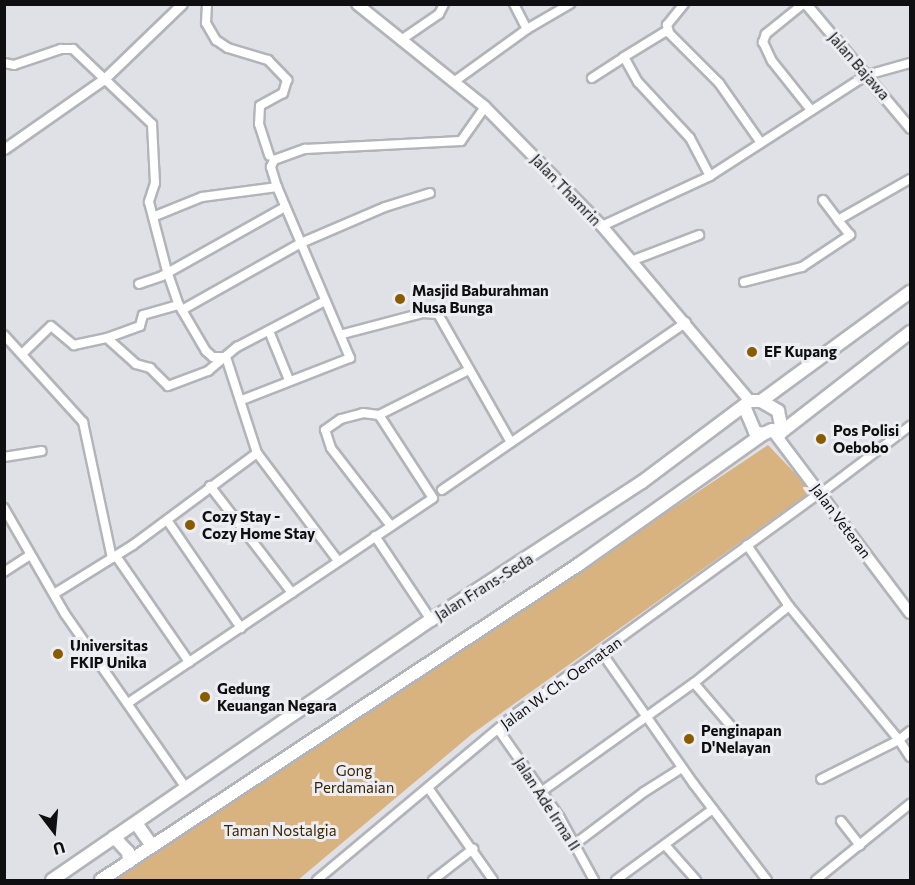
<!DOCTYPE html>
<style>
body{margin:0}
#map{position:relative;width:915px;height:885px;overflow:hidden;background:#e0e1e7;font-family:Commissioner,sans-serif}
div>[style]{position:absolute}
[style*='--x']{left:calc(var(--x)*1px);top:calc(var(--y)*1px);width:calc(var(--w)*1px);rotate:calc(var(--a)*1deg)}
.green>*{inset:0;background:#d8b380}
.roads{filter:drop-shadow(2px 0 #b3b4ba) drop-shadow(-2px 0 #b3b4ba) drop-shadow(0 2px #b3b4ba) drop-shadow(0 -2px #b3b4ba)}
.minor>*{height:8px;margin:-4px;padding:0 4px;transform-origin:4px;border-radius:4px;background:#fff}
.tertiary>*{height:9px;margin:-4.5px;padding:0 4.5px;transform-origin:4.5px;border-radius:4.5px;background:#fff}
.secondary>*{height:10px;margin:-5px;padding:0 5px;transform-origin:5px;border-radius:5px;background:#fff}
.primary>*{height:12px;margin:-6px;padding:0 6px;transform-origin:6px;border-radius:6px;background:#fff}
.dots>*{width:16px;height:16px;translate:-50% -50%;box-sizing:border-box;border:3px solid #edeef4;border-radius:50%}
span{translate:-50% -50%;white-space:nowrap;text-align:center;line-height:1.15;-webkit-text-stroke:6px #edeef4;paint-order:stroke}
.street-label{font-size:15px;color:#0f0f11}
.poi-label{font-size:15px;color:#0f0f11;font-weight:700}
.left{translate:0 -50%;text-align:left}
.park-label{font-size:15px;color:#3b2602}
.frame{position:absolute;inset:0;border:6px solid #0f0f11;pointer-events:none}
.north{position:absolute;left:24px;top:801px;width:60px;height:60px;-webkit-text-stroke:4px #edeef4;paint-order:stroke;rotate:164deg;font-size:16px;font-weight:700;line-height:24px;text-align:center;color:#0f0f11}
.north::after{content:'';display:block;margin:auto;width:21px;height:27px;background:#0f0f11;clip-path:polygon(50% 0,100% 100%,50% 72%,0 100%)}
</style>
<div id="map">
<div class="green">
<i style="clip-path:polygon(768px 445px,812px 491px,472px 734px,298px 880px,116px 880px)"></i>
</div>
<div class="roads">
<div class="minor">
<i style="--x:207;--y:4;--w:19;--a:93"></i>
<i style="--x:206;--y:23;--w:20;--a:60"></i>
<i style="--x:216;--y:40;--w:14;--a:34"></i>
<i style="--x:228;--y:48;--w:42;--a:16.7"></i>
<i style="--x:268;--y:60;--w:28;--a:46"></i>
<i style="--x:287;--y:80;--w:14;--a:107"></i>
<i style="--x:283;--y:93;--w:26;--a:151"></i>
<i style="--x:260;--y:106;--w:18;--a:93"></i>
<i style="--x:259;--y:124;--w:33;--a:72"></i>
<i style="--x:514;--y:4;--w:28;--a:63"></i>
<i style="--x:684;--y:4;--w:27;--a:129"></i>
<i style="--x:667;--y:25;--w:8;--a:76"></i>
<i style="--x:669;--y:33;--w:71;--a:45"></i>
<i style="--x:719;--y:83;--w:73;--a:55"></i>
<i style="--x:803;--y:4;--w:48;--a:141"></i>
<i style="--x:766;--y:34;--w:9;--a:111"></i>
<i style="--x:763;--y:42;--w:21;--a:65"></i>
<i style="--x:772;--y:61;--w:63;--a:51.5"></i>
<i style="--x:668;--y:30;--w:52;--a:148.5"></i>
<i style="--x:624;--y:57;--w:29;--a:61"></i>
<i style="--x:638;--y:82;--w:76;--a:47.1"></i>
<i style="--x:690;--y:138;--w:43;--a:62.2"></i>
<i style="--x:401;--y:40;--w:46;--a:-34.4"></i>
<i style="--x:439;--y:14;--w:11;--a:-63"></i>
<i style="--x:4;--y:63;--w:10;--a:11"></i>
<i style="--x:14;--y:65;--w:50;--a:-18.8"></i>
<i style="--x:61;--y:49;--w:12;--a:0"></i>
<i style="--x:73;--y:49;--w:109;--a:43.5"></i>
<i style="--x:152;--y:124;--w:59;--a:87.1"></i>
<i style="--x:155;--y:183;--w:20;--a:108"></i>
<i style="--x:149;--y:202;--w:71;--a:75.4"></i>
<i style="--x:167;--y:271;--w:36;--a:71"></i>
<i style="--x:179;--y:305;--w:53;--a:59.6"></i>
<i style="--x:206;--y:351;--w:9;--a:41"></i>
<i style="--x:213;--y:357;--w:13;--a:0"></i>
<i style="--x:592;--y:78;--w:38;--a:-33"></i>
<i style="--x:455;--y:81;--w:89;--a:-35.8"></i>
<i style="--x:527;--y:29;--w:50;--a:-30.2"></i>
<i style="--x:823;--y:200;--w:25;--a:53"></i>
<i style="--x:155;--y:216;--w:51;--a:-22"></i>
<i style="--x:202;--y:197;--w:76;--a:-7.6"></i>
<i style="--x:602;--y:226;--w:119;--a:-24.8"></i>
<i style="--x:710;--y:176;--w:187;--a:-32.8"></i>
<i style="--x:867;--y:75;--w:45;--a:-15.6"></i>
<i style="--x:631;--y:261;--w:73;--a:-20.9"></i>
<i style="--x:744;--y:282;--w:60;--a:-14.5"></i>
<i style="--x:802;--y:267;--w:58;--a:-33.7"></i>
<i style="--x:850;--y:235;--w:19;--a:-129"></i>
<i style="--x:838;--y:220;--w:83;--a:-29.7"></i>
<i style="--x:139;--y:284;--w:24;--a:-19"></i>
<i style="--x:162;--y:276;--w:141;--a:-29.3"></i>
<i style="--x:182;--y:310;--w:137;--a:-29.4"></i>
<i style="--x:301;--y:243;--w:91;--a:-23.2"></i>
<i style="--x:385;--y:207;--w:47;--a:-17.3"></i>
<i style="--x:269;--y:331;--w:53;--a:67.8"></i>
<i style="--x:343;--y:334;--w:83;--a:-14.7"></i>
<i style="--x:423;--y:313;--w:15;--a:4"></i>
<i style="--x:438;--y:314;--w:146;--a:60.4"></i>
<i style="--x:4;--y:335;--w:118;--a:47.8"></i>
<i style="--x:83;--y:422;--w:139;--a:78"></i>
<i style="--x:107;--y:338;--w:39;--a:42"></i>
<i style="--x:136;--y:364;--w:15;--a:16"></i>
<i style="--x:150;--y:368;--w:25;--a:45"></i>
<i style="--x:168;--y:386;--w:43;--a:-20.6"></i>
<i style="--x:208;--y:371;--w:38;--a:-40"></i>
<i style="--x:237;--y:347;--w:99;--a:-27.6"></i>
<i style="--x:22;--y:354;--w:40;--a:-44"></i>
<i style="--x:51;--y:326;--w:30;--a:40"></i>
<i style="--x:74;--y:345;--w:34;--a:-12"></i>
<i style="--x:107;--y:338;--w:35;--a:-20"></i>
<i style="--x:140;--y:326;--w:11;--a:-75"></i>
<i style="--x:143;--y:315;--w:37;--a:-16"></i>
<i style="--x:226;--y:357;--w:101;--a:72.1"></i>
<i style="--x:257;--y:453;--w:135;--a:53.1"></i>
<i style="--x:242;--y:400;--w:116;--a:-21.3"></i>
<i style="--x:350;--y:358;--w:186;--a:-113.1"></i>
<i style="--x:277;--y:187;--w:21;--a:-107"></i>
<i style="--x:271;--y:167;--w:8;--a:-67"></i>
<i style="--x:274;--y:160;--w:33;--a:-20"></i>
<i style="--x:305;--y:149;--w:156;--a:-2.9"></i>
<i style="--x:461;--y:141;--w:42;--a:-54.8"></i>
<i style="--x:4;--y:457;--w:38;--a:-9"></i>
<i style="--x:210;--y:486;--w:135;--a:52.5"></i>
<i style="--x:442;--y:490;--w:296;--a:-34.5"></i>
<i style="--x:820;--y:494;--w:113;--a:-37.1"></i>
<i style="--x:4;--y:508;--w:122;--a:60.1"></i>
<i style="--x:65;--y:614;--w:212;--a:55.2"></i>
<i style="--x:167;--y:520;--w:131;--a:55.6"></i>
<i style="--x:391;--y:526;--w:98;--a:-127.6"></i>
<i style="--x:331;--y:448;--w:19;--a:-108"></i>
<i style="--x:325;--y:430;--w:19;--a:-35"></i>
<i style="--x:341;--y:419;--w:23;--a:-15"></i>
<i style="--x:363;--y:413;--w:16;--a:7"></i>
<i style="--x:379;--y:415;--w:101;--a:-26.6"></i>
<i style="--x:375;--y:536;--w:101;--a:56.3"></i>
<i style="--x:747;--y:545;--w:74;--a:55.5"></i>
<i style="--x:789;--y:606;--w:173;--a:50.6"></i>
<i style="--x:899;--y:740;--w:87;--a:153.4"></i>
<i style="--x:116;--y:556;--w:129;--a:55.4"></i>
<i style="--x:4;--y:572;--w:30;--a:-33"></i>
<i style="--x:54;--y:594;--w:93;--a:-31.8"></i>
<i style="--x:133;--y:545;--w:154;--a:-36.6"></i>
<i style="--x:602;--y:653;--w:159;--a:55"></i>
<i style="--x:693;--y:783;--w:122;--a:52.7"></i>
<i style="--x:694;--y:683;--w:65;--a:49.4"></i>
<i style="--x:128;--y:703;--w:367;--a:-33.9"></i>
<i style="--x:433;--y:498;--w:99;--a:-123"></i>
<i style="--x:498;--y:729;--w:108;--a:55.1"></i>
<i style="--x:560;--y:818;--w:71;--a:61.3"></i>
<i style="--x:910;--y:731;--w:14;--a:141"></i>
<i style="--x:899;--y:740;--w:20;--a:57"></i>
<i style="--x:429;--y:789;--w:111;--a:54.9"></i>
<i style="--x:541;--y:792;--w:188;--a:-35.5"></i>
<i style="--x:694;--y:683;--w:122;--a:-39"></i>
<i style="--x:841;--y:821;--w:31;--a:52"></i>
<i style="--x:575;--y:844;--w:86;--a:-37"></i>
<i style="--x:644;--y:792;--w:45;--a:-32.3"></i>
<i style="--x:665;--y:845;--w:47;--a:48.5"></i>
<i style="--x:317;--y:880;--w:257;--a:-39.9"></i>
<i style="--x:514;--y:715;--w:371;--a:-36"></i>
<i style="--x:433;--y:880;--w:51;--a:-37.8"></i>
<i style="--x:616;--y:880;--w:120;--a:-36.2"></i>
<i style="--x:816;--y:880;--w:121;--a:-39"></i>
</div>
<div class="tertiary">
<i style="--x:806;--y:4;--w:162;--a:50"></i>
<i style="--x:4;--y:149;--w:122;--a:-35"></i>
<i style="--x:104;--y:79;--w:108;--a:-43.9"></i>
</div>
<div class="secondary">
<i style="--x:357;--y:4;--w:164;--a:38.8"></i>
<i style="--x:485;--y:107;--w:167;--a:45.5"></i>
<i style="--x:602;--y:226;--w:229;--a:49.8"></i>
<i style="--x:772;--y:430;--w:229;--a:53"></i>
</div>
<div class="primary">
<i style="--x:761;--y:401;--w:20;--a:30"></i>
<i style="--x:778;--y:411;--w:19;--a:78"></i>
<i style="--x:744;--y:406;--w:28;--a:67"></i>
<i style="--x:755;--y:432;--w:8;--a:14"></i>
<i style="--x:136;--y:823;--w:28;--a:55"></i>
<i style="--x:114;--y:837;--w:21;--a:47"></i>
<i style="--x:128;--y:852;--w:10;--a:84"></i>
<i style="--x:52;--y:880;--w:460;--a:-34.5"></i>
<i style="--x:431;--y:620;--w:252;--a:-33.2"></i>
<i style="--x:642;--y:482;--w:135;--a:-36.9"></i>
<i style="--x:750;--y:401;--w:11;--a:0"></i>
<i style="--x:761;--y:401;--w:185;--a:-36.2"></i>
<i style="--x:101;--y:880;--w:572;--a:-33.44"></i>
<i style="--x:578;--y:565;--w:227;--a:-35.3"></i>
<i style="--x:763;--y:434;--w:10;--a:-24"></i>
<i style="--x:772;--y:430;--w:9;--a:21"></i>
<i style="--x:780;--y:433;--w:165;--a:-37.8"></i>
</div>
</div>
<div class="dots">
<i style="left:400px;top:299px;background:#8a5c00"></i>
<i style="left:752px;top:352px;background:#8a5c00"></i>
<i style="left:821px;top:439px;background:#8a5c00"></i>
<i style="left:190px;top:525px;background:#8a5c00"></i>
<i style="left:58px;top:654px;background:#8a5c00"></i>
<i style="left:205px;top:697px;background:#8a5c00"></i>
<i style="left:689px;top:739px;background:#8a5c00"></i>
</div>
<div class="street-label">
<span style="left:859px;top:66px;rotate:49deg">Jalan Bajawa</span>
<span style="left:566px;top:190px;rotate:46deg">Jalan Thamrin</span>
<span style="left:841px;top:521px;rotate:53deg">Jalan Veteran</span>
<span style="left:484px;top:587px;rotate:-32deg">Jalan Frans-Seda</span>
<span style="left:561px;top:683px;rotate:-36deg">Jalan W. Ch. Oematan</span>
<span style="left:547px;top:804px;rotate:57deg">Jalan Ade Irma II</span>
</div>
<div class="poi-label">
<span class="left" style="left:412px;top:299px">Masjid Baburahman<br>Nusa Bunga</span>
<span class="left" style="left:764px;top:352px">EF Kupang</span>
<span class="left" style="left:833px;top:439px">Pos Polisi<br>Oebobo</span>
<span class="left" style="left:202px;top:525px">Cozy Stay -<br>Cozy Home Stay</span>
<span class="left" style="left:70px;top:654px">Universitas<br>FKIP Unika</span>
<span class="left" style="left:217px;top:697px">Gedung<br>Keuangan Negara</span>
<span class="left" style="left:701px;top:739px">Penginapan<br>D'Nelayan</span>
</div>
<div class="park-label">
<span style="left:354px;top:779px">Gong<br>Perdamaian</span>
<span style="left:280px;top:831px">Taman Nostalgia</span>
</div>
<div class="frame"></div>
<div class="north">U</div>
</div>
